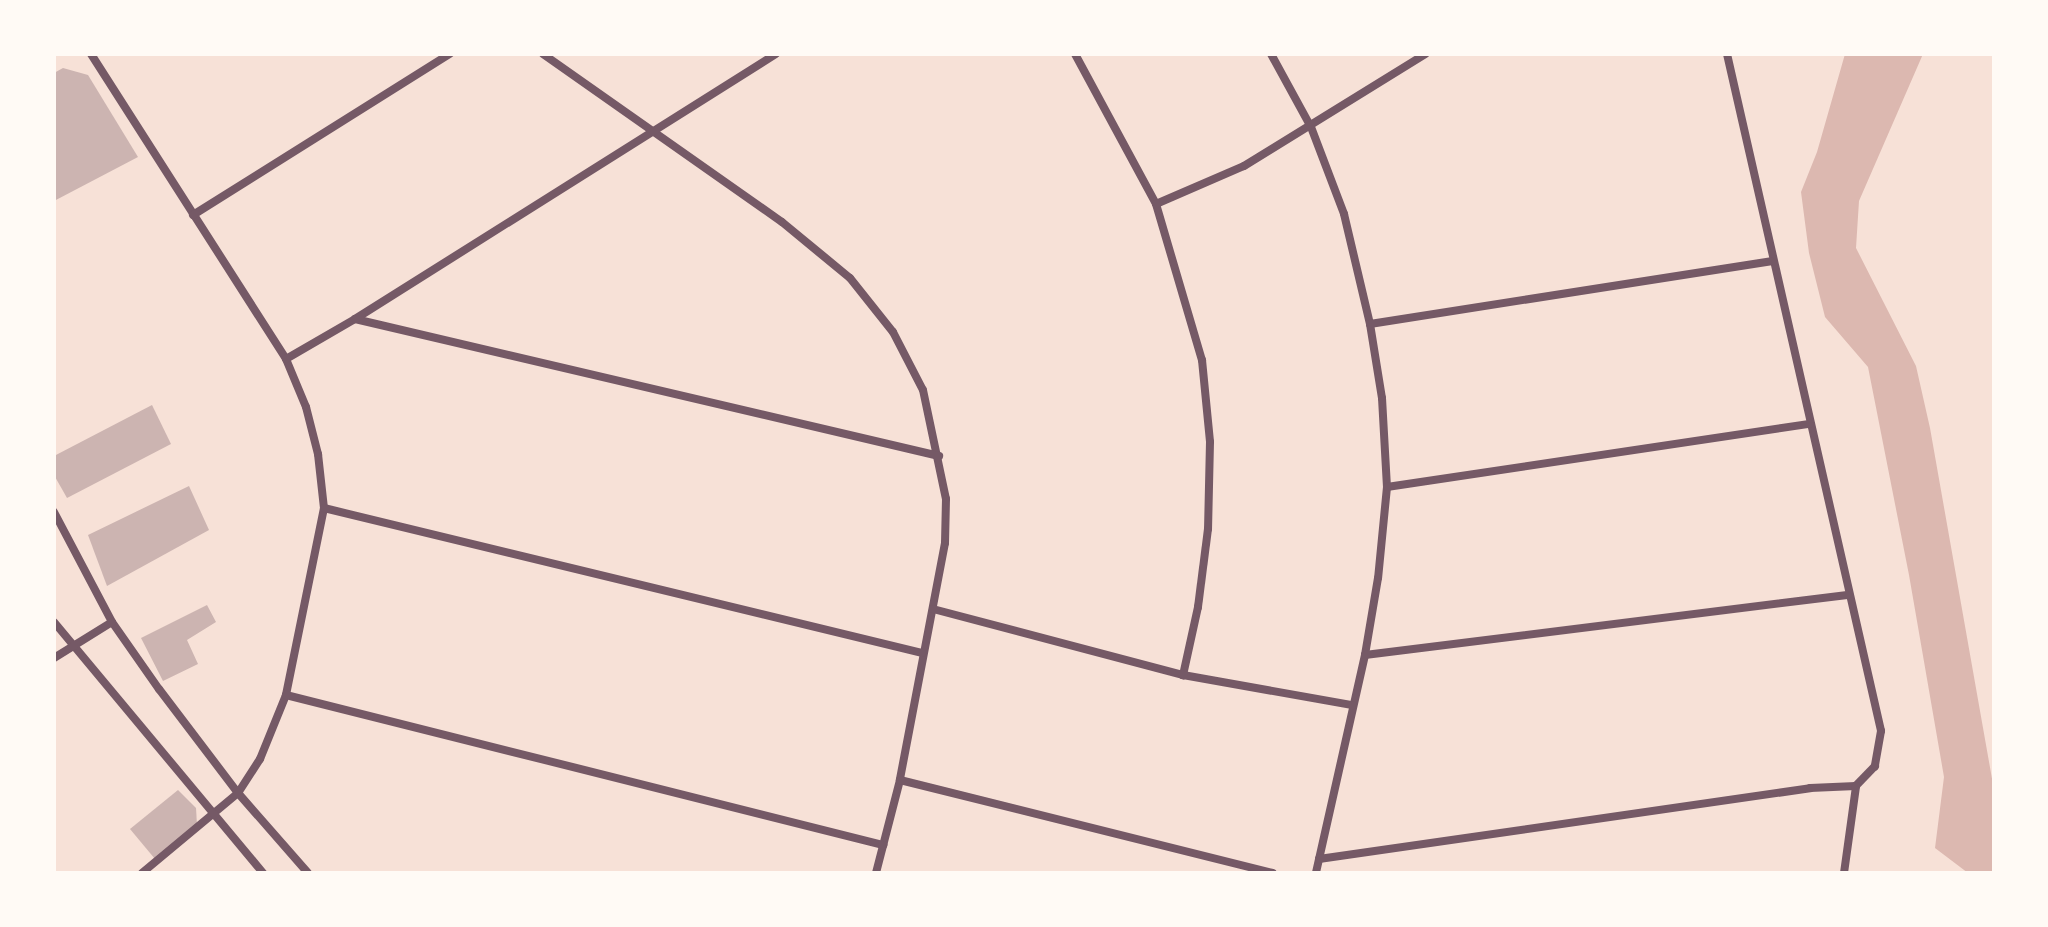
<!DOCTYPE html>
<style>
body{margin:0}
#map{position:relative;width:2048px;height:927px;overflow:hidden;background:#f7e1d7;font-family:Manrope,sans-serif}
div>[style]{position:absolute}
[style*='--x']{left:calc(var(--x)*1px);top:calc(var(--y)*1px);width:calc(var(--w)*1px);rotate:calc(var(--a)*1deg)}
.water>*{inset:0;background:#dcb8b0}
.building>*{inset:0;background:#ccb4b1}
.minor>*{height:8px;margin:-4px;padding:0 4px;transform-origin:4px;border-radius:4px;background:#755966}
span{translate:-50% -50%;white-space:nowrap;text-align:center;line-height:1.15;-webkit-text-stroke:6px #fffaf5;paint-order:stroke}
.frame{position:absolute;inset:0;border:56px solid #fffaf5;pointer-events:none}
</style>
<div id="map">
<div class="water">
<i style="clip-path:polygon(1845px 54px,1923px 54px,1859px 201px,1856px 248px,1916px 366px,1930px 428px,1994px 790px,1994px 873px,1968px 873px,1935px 848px,1944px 777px,1909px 575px,1868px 367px,1825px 317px,1809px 253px,1801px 192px,1817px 152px)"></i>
</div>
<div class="building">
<i style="clip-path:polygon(63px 68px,88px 75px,138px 157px,54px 201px,54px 73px)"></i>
<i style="clip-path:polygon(152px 405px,171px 444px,67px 498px,54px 475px,54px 456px)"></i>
<i style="clip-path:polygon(189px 486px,209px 530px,107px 586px,88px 535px)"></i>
<i style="clip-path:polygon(207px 605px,216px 622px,187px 640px,198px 664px,163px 681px,141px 638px)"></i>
<i style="clip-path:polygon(178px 790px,196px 808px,197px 825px,155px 859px,130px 829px)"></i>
</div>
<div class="minor">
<i style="--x:91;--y:54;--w:362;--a:57.4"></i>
<i style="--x:286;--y:359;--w:52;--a:67.4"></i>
<i style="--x:306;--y:407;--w:49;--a:75.7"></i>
<i style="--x:318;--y:454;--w:54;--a:83.7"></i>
<i style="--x:324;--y:508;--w:191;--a:101.5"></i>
<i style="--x:286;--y:695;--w:69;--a:112.1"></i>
<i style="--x:260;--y:759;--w:40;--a:122.9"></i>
<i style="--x:238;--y:793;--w:125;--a:140.2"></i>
<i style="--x:543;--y:54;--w:292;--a:35.1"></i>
<i style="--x:782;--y:222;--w:88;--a:39.5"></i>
<i style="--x:850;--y:278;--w:69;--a:51.5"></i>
<i style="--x:893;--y:332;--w:65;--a:62.7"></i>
<i style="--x:923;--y:390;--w:111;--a:78.1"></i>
<i style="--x:946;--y:499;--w:44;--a:91.3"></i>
<i style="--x:945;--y:543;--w:241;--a:100.8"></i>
<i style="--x:900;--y:780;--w:96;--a:104.5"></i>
<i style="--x:1075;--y:54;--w:170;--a:61.6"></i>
<i style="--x:1156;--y:204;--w:163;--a:73.6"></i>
<i style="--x:1202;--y:360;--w:82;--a:84.4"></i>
<i style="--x:1210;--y:442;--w:87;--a:91.3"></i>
<i style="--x:1208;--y:529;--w:79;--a:97.3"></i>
<i style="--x:1198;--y:607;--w:70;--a:102.4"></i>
<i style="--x:1271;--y:54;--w:83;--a:61.3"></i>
<i style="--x:1311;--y:127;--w:93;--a:69.2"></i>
<i style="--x:1344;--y:214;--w:113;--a:76.7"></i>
<i style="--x:1370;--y:324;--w:75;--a:80.8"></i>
<i style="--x:1382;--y:398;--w:89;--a:86.8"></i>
<i style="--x:1387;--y:487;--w:91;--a:95.6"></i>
<i style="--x:1378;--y:578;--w:78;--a:99.6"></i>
<i style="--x:1365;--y:655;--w:223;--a:102.7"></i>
<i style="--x:1727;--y:54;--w:694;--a:77.18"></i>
<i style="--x:1881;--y:731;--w:36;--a:100"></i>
<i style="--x:1875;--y:766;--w:28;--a:134"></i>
<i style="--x:1156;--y:204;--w:96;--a:-23.4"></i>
<i style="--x:1244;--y:166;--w:213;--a:-31.7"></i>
<i style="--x:193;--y:215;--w:303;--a:-32.1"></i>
<i style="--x:355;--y:319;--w:600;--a:13.2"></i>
<i style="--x:1370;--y:324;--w:406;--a:-8.9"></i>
<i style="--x:286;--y:359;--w:80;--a:-30.1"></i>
<i style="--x:355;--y:319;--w:497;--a:-32.2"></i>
<i style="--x:1387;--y:487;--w:427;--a:-8.5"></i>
<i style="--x:324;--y:508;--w:615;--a:13.63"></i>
<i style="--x:54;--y:512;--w:124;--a:62.2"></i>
<i style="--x:112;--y:622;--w:82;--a:55"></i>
<i style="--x:159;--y:689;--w:131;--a:52.8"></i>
<i style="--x:238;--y:793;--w:106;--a:48.8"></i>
<i style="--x:933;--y:609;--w:259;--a:14.8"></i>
<i style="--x:1183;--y:675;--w:172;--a:10.1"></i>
<i style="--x:54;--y:622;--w:327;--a:50.2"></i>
<i style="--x:1365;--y:655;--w:486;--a:-7.1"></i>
<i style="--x:54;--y:658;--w:68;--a:-31.8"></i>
<i style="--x:286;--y:695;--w:616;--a:14.1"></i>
<i style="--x:900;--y:780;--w:384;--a:14"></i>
<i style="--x:1319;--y:859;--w:496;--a:-8.2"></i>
<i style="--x:1810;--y:788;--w:46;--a:-2.5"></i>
<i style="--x:1844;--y:873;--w:88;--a:-82.1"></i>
</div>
<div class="frame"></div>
</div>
